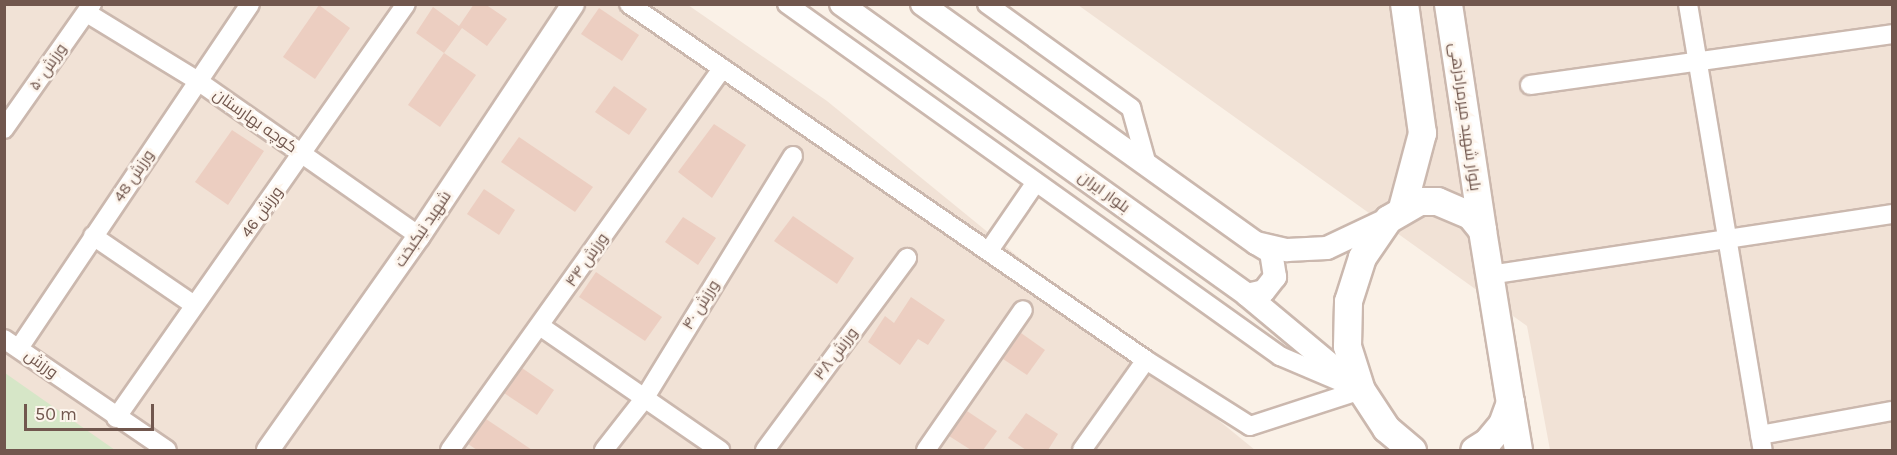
<!DOCTYPE html>
<meta charset="utf-8">
<style>
body{margin:0}
#map{position:relative;width:1897px;height:455px;overflow:hidden;background:#faf1e7;font-family:Karla,Cairo,sans-serif}
div>[style]{position:absolute}
[style*='--x']{left:calc(var(--x)*1px);top:calc(var(--y)*1px);width:calc(var(--w)*1px);rotate:calc(var(--a)*1deg)}
.residential>*{inset:0;background:#f1e2d6}
.green>*{inset:0;background:#d6e6c7}
.building>*{inset:0;background:#eccec1}
.roads{filter:drop-shadow(2px 0 #cbb8ae) drop-shadow(-2px 0 #cbb8ae) drop-shadow(0 2px #cbb8ae) drop-shadow(0 -2px #cbb8ae)}
.minor>*{height:18px;margin:-9px;padding:0 9px;transform-origin:9px;border-radius:9px;background:#fff}
.tertiary>*{height:22px;margin:-11px;padding:0 11px;transform-origin:11px;border-radius:11px;background:#fff}
.secondary>*{height:27px;margin:-13.5px;padding:0 13.5px;transform-origin:13.5px;border-radius:13.5px;background:#fff}
span{translate:-50% -50%;white-space:nowrap;text-align:center;line-height:1.15;-webkit-text-stroke:5px #fdf5ed;paint-order:stroke}
.street-label{font-size:16px;color:#71574e}
.frame{position:absolute;inset:0;border:6px solid #71574e;pointer-events:none}
.scale{position:absolute;left:24px;top:404px;width:130px;height:27px;box-sizing:border-box;border:3px solid #71574e;border-top:0;padding-left:8px;font-size:18px;line-height:21px;white-space:nowrap;color:#71574e;-webkit-text-stroke:4px #fdf5ed;paint-order:stroke}
</style>
<div id="map">
<div class="residential">
<i style="clip-path:polygon(4px 5px,688px 5px,827px 101px,1255px 450px,5px 450px)"></i>
<i style="clip-path:polygon(1078px 5px,1892px 5px,1892px 450px,1550px 450px,1527px 326px)"></i>
</div>
<div class="green">
<i style="clip-path:polygon(4px 373px,5px 373px,115px 450px,5px 450px)"></i>
</div>
<div class="building">
<i style="clip-path:polygon(474px 4px,485px 4px,507px 19px,487px 46px,462px 28px,444px 53px,416px 33px,433px 7px,459px 26px)"></i>
<i style="clip-path:polygon(319px 5px,350px 28px,315px 79px,283px 57px)"></i>
<i style="clip-path:polygon(599px 8px,639px 35px,622px 61px,581px 34px)"></i>
<i style="clip-path:polygon(444px 53px,476px 75px,440px 127px,408px 105px)"></i>
<i style="clip-path:polygon(614px 86px,647px 109px,629px 135px,595px 112px)"></i>
<i style="clip-path:polygon(714px 124px,746px 145px,712px 198px,678px 172px)"></i>
<i style="clip-path:polygon(232px 130px,264px 151px,228px 205px,195px 182px)"></i>
<i style="clip-path:polygon(519px 137px,593px 187px,575px 212px,501px 162px)"></i>
<i style="clip-path:polygon(484px 189px,515px 210px,499px 235px,467px 214px)"></i>
<i style="clip-path:polygon(793px 216px,854px 258px,837px 284px,774px 241px)"></i>
<i style="clip-path:polygon(683px 217px,716px 238px,698px 265px,665px 242px)"></i>
<i style="clip-path:polygon(596px 272px,662px 317px,645px 341px,579px 297px)"></i>
<i style="clip-path:polygon(911px 297px,945px 320px,928px 345px,918px 339px,900px 365px,868px 342px,885px 316px,894px 323px)"></i>
<i style="clip-path:polygon(1021px 333px,1045px 350px,1027px 375px,1003px 359px)"></i>
<i style="clip-path:polygon(522px 368px,554px 390px,537px 415px,504px 393px)"></i>
<i style="clip-path:polygon(967px 411px,997px 431px,983px 450px,971px 450px,949px 436px)"></i>
<i style="clip-path:polygon(1026px 413px,1058px 434px,1048px 450px,1026px 450px,1008px 438px)"></i>
<i style="clip-path:polygon(486px 419px,513px 437px,532px 450px,477px 450px,468px 444px)"></i>
</div>
<div class="roads">
<div class="minor">
<i style="--x:629;--y:4;--w:628;--a:34.55"></i>
<i style="--x:1146;--y:360;--w:123;--a:32.4"></i>
<i style="--x:1250;--y:426;--w:117;--a:-18"></i>
<i style="--x:787;--y:4;--w:606;--a:35.53"></i>
<i style="--x:1280;--y:356;--w:74;--a:23.1"></i>
<i style="--x:987;--y:4;--w:178;--a:35.8"></i>
<i style="--x:1131;--y:108;--w:59;--a:74.3"></i>
<i style="--x:1688;--y:4;--w:452;--a:80.5"></i>
<i style="--x:87;--y:13;--w:130;--a:31.5"></i>
<i style="--x:198;--y:81;--w:270;--a:35"></i>
<i style="--x:1530;--y:85;--w:366;--a:-8"></i>
<i style="--x:4;--y:129;--w:153;--a:-54.9"></i>
<i style="--x:93;--y:236;--w:122;--a:34.3"></i>
<i style="--x:990;--y:249;--w:81;--a:-55.5"></i>
<i style="--x:1489;--y:275;--w:408;--a:-8.6"></i>
<i style="--x:540;--y:326;--w:219;--a:34.6"></i>
<i style="--x:4;--y:339;--w:197;--a:34.3"></i>
<i style="--x:19;--y:348;--w:414;--a:-56.1"></i>
<i style="--x:116;--y:418;--w:505;--a:-54.99"></i>
<i style="--x:1760;--y:435;--w:134;--a:-10.3"></i>
<i style="--x:450;--y:450;--w:469;--a:-54.5"></i>
<i style="--x:604;--y:450;--w:65;--a:-51.9"></i>
<i style="--x:644;--y:399;--w:285;--a:-58.5"></i>
<i style="--x:765;--y:450;--w:239;--a:-53.5"></i>
<i style="--x:926;--y:450;--w:170;--a:-55.3"></i>
<i style="--x:1082;--y:450;--w:110;--a:-54.6"></i>
</div>
<div class="tertiary">
<i style="--x:841;--y:4;--w:500;--a:35.6"></i>
<i style="--x:1247;--y:295;--w:148;--a:39.8"></i>
<i style="--x:922;--y:4;--w:411;--a:35.6"></i>
<i style="--x:1256;--y:243;--w:32;--a:13"></i>
<i style="--x:1287;--y:250;--w:40;--a:-2.9"></i>
<i style="--x:1327;--y:248;--w:68;--a:-25.4"></i>
<i style="--x:1247;--y:295;--w:17;--a:-13"></i>
<i style="--x:1264;--y:291;--w:18;--a:-52"></i>
<i style="--x:1275;--y:277;--w:25;--a:-99"></i>
<i style="--x:1271;--y:252;--w:17;--a:-149"></i>
<i style="--x:268;--y:450;--w:262;--a:-54.8"></i>
<i style="--x:419;--y:236;--w:278;--a:-56.4"></i>
</div>
<div class="secondary">
<i style="--x:1448;--y:4;--w:229;--a:81.4"></i>
<i style="--x:1402;--y:208;--w:78;--a:-75.1"></i>
<i style="--x:1422;--y:133;--w:130;--a:-97.9"></i>
<i style="--x:1510;--y:402;--w:49;--a:80.5"></i>
<i style="--x:1412;--y:450;--w:34;--a:-140"></i>
<i style="--x:1386;--y:428;--w:45;--a:-123.3"></i>
<i style="--x:1361;--y:390;--w:46;--a:-107.7"></i>
<i style="--x:1347;--y:346;--w:45;--a:-88.7"></i>
<i style="--x:1348;--y:301;--w:46;--a:-72.3"></i>
<i style="--x:1362;--y:257;--w:46;--a:-55.6"></i>
<i style="--x:1388;--y:219;--w:36;--a:-30"></i>
<i style="--x:1419;--y:201;--w:18;--a:0"></i>
<i style="--x:1437;--y:201;--w:36;--a:23"></i>
<i style="--x:1470;--y:215;--w:19;--a:51"></i>
<i style="--x:1482;--y:230;--w:174;--a:80.8"></i>
<i style="--x:1510;--y:402;--w:23;--a:110"></i>
<i style="--x:1502;--y:424;--w:23;--a:130"></i>
<i style="--x:1487;--y:442;--w:15;--a:148"></i>
</div>
</div>
<div class="street-label">
<span style="left:48px;top:67px;rotate:-55deg">ورزش ۵٠</span>
<span style="left:1465px;top:117px;rotate:82deg">بلوار شهید میرمرادزهی</span>
<span style="left:255px;top:121px;rotate:35deg">کوچه بهارستان</span>
<span style="left:134px;top:176px;rotate:-56deg">ورزش 48</span>
<span style="left:1104px;top:192px;rotate:36deg">بلوار ایران</span>
<span style="left:262px;top:212px;rotate:-54deg">ورزش 46</span>
<span style="left:423px;top:229px;rotate:-56deg">شهید نیکبخت</span>
<span style="left:587px;top:260px;rotate:-55deg">ورزش ۴۴</span>
<span style="left:701px;top:305px;rotate:-58deg">ورزش ۴۰</span>
<span style="left:836px;top:354px;rotate:-53deg">ورزش ۳۸</span>
<span style="left:41px;top:364px;rotate:36deg">ورزش</span>
</div>
<div class="frame"></div>
<div class="scale">50 m</div>
</div>
